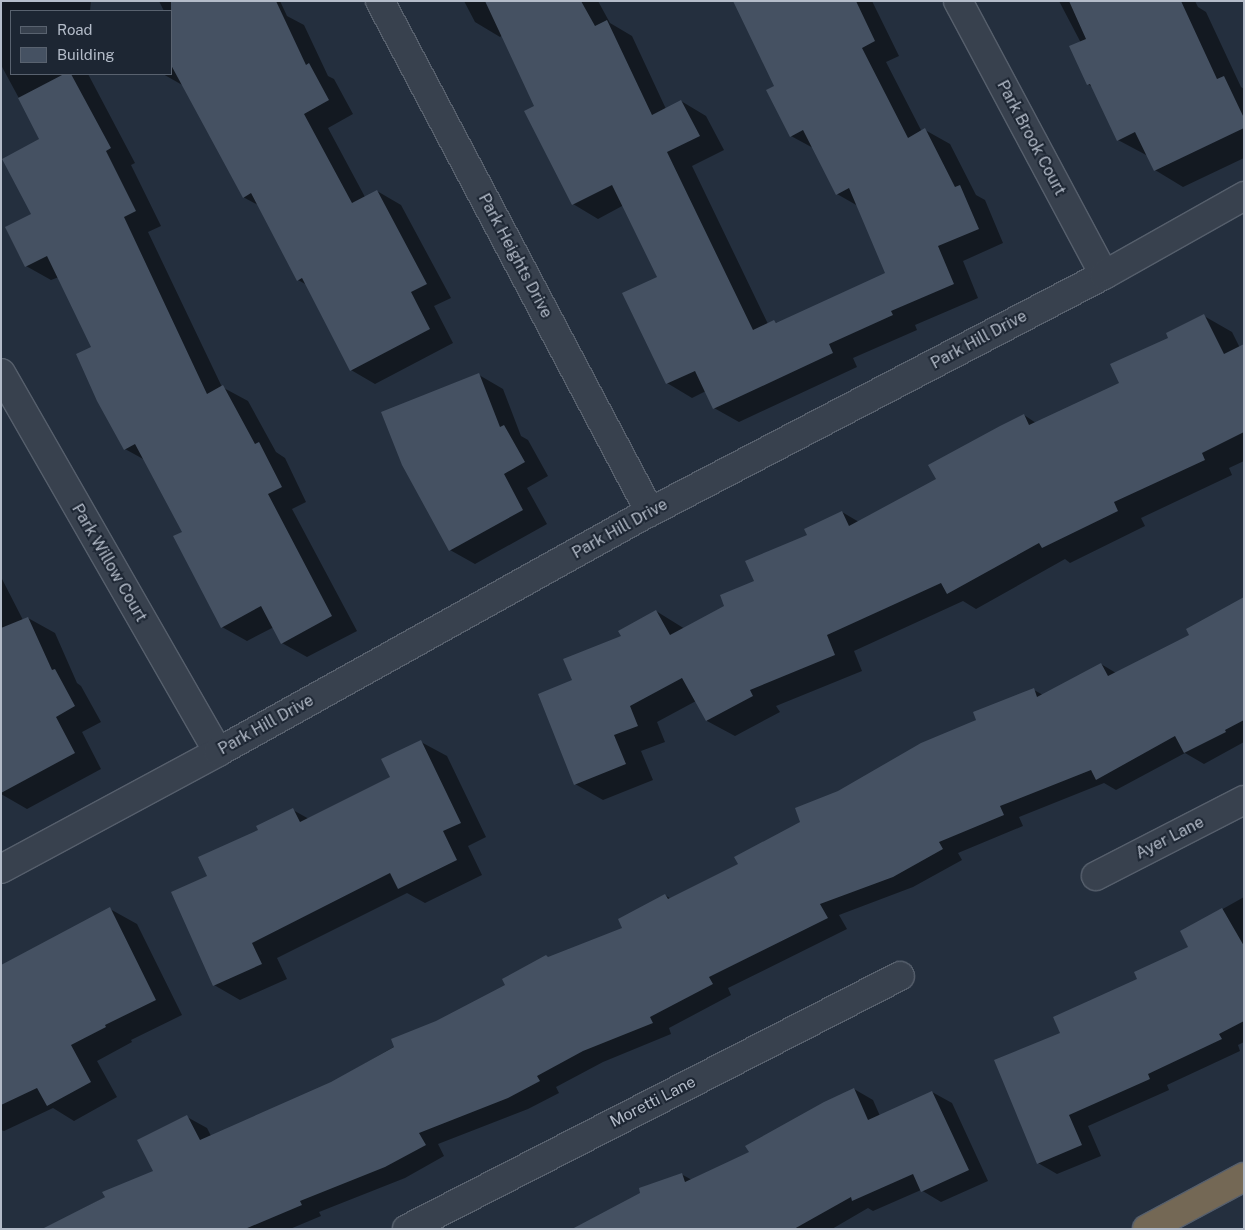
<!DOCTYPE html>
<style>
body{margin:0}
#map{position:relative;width:1245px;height:1230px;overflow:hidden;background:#242f3e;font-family:"Public Sans",sans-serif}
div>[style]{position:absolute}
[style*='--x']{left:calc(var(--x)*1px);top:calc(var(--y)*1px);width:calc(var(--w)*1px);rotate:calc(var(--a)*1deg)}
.shadow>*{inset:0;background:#0007}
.building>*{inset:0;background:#455162}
.roads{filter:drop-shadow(1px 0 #565f6c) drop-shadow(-1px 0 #565f6c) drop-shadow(0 1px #565f6c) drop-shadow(0 -1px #565f6c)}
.minor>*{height:28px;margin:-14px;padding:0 14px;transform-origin:14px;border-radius:14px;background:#38414e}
.motorway>*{height:28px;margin:-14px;padding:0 14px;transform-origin:14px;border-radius:14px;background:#746855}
span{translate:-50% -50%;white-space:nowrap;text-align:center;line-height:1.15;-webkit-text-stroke:4px #1d2633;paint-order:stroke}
.street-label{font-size:16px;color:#b4bcc9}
.frame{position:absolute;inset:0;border:2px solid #b4bcc9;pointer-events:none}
.legend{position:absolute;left:10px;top:10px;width:162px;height:65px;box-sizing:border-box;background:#1d2633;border:1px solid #59626f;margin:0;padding:6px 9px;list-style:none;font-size:15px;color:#b4bcc9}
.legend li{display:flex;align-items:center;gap:10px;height:25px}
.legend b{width:25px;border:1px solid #59626f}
</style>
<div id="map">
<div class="shadow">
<i style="clip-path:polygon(1px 1px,91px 1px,90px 11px,11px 11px,11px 74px,88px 74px,135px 163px,131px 165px,161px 226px,148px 232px,222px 387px,248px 401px,276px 452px,285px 458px,306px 502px,292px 509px,357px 631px,307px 657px,282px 643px,274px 627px,247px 641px,222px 627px,184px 532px,145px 460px,125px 449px,93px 348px,59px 277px,51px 280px,26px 266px,41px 139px,1px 65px)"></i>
<i style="clip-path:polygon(159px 1px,280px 1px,287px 16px,304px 25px,328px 76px,334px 79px,353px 114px,328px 128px,365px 197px,377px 191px,401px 205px,451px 298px,434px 306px,453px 343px,375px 384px,351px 370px,307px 285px,298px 280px,260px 206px,243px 197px,184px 86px,163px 74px,171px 74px,171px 11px,164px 11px)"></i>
<i style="clip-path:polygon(464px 1px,598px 1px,610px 23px,632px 36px,666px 109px,681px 101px,706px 116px,724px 150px,692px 166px,768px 324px,774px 321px,778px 324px,887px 274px,858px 206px,837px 194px,815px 149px,791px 136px,776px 86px,734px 1px,872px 1px,899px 56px,886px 62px,922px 132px,925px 130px,950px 144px,976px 195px,985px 200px,1003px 243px,963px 261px,978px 298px,915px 325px,917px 330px,853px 358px,857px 367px,739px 422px,714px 408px,706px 391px,692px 398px,667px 383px,658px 277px,624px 205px,598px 219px,573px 204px,536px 106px,503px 35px,500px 37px,475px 22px)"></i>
<i style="clip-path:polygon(1059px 1px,1195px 1px,1198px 7px,1206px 12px,1241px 87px,1244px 89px,1244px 158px,1183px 187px,1155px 170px,1148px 156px,1118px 140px,1092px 87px,1088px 84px,1081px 43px)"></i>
<i style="clip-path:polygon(1204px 316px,1232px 332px,1244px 356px,1244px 461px,1229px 468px,1232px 475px,1141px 518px,1145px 526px,1070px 563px,1065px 559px,976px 609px,963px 601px,854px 651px,862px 671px,776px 706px,780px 712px,735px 736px,707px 721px,696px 701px,657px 722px,665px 742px,641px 751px,653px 780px,603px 800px,575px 784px,574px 681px,622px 637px,656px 611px,685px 629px,726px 606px,809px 535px,842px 512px,859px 522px,938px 479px,1024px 415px,1036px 423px,1120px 384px,1170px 338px)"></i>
<i style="clip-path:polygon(479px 375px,503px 389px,521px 436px,528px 440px,548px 476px,527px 488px,547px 524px,475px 564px,450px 550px)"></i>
<i style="clip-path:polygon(1px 577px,23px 620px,28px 618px,55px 633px,77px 683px,81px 686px,101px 722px,82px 732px,101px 769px,27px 809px,1px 794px)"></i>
<i style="clip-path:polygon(1244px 602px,1244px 742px,1204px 764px,1185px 753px,1116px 790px,1104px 783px,1019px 817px,1023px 826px,958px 853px,962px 860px,913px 887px,839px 915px,847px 929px,728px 988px,731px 995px,669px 1028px,671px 1034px,603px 1062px,556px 1087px,559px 1093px,528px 1109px,438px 1144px,444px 1156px,405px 1178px,319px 1212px,321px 1216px,290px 1229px,45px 1229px,154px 1171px,187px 1117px,207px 1128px,211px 1136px,331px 1083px,437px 1022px,507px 985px,546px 956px,549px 958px,624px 928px,665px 895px,671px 899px,740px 865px,802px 822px,839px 792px,1034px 690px,1043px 695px,1101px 664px,1116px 673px,1191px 636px)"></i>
<i style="clip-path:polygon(421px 742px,447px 756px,486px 837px,468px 846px,482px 875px,425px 903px,407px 893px,277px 958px,287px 979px,240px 1000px,214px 985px,208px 877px,259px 831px,293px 810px,309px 819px,391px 778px)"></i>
<i style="clip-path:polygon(1244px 897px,1244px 1042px,1238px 1045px,1240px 1051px,1167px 1085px,1169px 1090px,1088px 1126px,1101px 1156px,1057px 1174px,1038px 1163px,1062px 1034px,1139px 979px,1190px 947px,1182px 932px)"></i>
<i style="clip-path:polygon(110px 909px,137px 924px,182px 1015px,131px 1040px,132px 1042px,97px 1061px,117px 1097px,74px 1121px,53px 1108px,4px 1131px,1px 1130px,1px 991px)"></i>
<i style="clip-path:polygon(854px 1089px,873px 1100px,880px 1116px,932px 1092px,952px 1103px,988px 1181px,941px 1202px,921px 1190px,873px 1211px,868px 1208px,832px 1229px,575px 1229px,681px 1174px,692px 1180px,751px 1153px)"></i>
</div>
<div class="building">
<i style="clip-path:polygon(171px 1px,276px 1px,306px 65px,309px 63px,329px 100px,304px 114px,352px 203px,377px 190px,427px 284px,411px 292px,430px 329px,350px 371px,302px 278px,297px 281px,251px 193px,243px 198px,171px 65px)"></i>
<i style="clip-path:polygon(485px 1px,581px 1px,595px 26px,607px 20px,652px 115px,681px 100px,700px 136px,667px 152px,753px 330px,774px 320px,776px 323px,885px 273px,849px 188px,836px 195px,803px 130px,790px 137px,766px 90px,774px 86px,733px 1px,856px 1px,875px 41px,862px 48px,908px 138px,925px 128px,955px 187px,960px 185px,979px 229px,938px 246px,954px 284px,891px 311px,893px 315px,829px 344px,833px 353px,713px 409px,695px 371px,666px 384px,622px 293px,657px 277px,612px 185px,572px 205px,524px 111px,534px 106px)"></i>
<i style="clip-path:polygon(1069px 1px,1181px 1px,1217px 79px,1224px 76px,1244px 118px,1244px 128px,1154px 171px,1135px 132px,1117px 141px,1090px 84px,1087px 85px,1069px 46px,1086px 39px)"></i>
<i style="clip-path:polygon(64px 74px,71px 74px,111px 148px,106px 151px,136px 211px,124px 217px,207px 394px,223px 385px,255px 444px,259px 442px,282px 487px,268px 494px,332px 616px,281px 644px,261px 606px,221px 628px,173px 536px,182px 532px,135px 444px,124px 450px,97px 401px,76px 354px,91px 347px,47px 256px,25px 267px,5px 227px,31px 214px,2px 159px,39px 139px,18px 98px)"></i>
<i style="clip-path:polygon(1204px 314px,1224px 354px,1244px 344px,1244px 432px,1202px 453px,1205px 460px,1114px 502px,1118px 511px,1042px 548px,1039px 543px,947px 594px,941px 583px,827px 635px,835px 655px,750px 690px,753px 696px,706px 721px,682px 678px,630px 706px,638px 726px,614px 735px,626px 764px,574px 785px,538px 694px,572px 680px,563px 659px,621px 636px,618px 631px,656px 610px,670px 635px,724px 606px,720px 595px,754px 581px,745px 561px,807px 535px,804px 529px,842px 511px,849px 526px,936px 479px,928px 465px,1000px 426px,1024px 414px,1029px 425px,1119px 383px,1110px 364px,1168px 338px,1166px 333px)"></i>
<i style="clip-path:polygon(479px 373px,500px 427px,504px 425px,525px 462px,504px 474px,523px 510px,449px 551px,402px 465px,381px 412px)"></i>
<i style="clip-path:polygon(1244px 597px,1244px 720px,1225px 730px,1226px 732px,1184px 753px,1175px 736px,1096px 780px,1091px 770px,1000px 806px,1004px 815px,939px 842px,943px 849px,893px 877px,820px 904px,828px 918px,709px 977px,713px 984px,650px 1017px,653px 1023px,583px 1051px,537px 1076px,540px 1081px,508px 1098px,419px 1133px,426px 1145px,385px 1167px,300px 1201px,302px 1205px,245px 1229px,42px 1229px,105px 1197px,102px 1192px,153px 1171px,137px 1140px,187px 1115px,200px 1140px,331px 1082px,394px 1047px,391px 1039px,436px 1021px,505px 985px,502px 979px,546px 955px,548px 957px,622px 928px,618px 919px,665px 894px,668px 899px,738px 864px,734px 857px,800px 822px,795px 808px,838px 791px,921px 743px,976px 720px,973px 712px,1034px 688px,1037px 697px,1101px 663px,1108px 676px,1189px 635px,1186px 629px)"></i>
<i style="clip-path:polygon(28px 617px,52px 670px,55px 669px,75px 706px,56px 717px,75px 753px,1px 793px,1px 628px)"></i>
<i style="clip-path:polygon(421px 740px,461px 823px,443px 831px,457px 860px,398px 889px,390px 873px,252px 943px,262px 964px,213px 986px,171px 892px,207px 876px,198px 857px,258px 830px,256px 826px,293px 808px,300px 822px,390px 777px,381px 759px)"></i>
<i style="clip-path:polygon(110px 907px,156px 1000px,105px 1025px,106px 1027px,71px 1045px,91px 1082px,47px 1106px,37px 1088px,1px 1105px,1px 965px)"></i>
<i style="clip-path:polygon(1222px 908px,1244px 946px,1244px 1021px,1219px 1034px,1222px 1039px,1148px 1074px,1150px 1079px,1069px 1115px,1082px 1145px,1037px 1164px,994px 1060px,1060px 1033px,1053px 1017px,1137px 979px,1134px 972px,1188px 947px,1180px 931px)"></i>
<i style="clip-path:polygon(854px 1088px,868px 1120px,932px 1091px,969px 1170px,921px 1192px,913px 1174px,852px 1201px,851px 1197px,794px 1229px,572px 1229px,640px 1193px,639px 1188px,682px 1173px,685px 1182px,749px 1152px,745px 1146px,824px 1102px)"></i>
</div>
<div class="roads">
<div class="minor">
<i style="--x:380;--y:1;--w:578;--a:62.15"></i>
<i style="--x:958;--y:1;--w:310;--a:61.9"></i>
<i style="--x:1;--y:373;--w:437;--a:60.2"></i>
<i style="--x:1;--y:869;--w:247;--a:-28.3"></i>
<i style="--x:218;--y:752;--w:494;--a:-29.1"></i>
<i style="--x:650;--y:512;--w:512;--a:-27.57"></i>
<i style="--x:1104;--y:275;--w:161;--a:-29.4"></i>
<i style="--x:1096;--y:876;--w:166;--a:-27.2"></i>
<i style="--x:407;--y:1229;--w:554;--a:-27.17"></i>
</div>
<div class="motorway">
<i style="--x:1147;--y:1229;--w:110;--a:-28.2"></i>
</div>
</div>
<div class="street-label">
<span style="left:1031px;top:138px;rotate:62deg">Park Brook Court</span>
<span style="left:515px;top:256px;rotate:62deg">Park Heights Drive</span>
<span style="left:979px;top:340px;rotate:-28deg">Park Hill Drive</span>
<span style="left:620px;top:529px;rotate:-29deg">Park Hill Drive</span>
<span style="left:109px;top:563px;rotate:60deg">Park Willow Court</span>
<span style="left:266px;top:725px;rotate:-29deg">Park Hill Drive</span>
<span style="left:1170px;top:838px;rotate:-27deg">Ayer Lane</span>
<span style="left:653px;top:1102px;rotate:-27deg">Moretti Lane</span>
</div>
<div class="frame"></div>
<ul class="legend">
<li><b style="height:6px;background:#38414e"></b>Road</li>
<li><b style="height:14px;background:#455162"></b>Building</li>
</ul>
</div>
